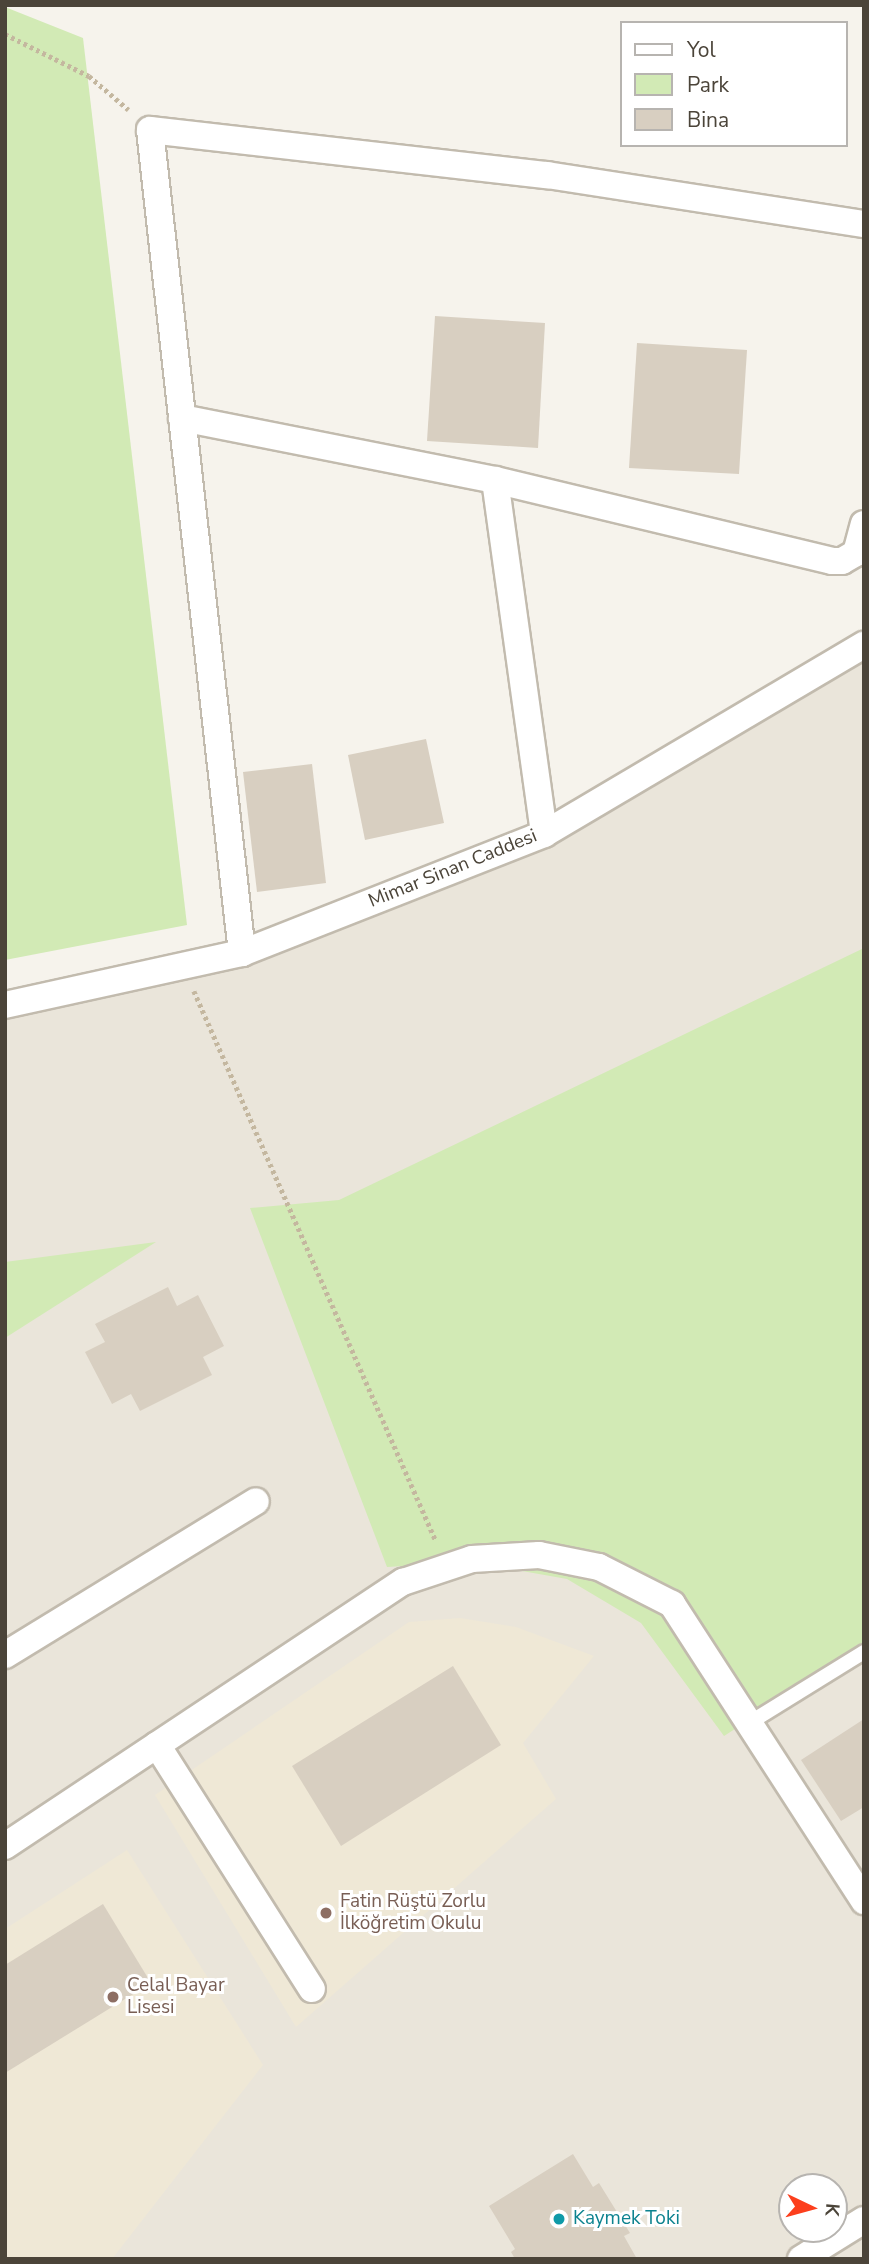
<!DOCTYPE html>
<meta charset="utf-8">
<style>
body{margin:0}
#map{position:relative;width:869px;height:2264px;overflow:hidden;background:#f6f3ec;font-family:"Nunito Sans",sans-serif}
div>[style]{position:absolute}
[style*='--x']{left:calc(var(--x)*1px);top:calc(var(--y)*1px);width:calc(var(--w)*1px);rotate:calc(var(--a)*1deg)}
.residential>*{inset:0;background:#eae5da}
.education>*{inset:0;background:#efe8d6}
.green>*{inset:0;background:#d2eab5}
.building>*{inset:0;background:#d8cfc1}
.path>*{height:4.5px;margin-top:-2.25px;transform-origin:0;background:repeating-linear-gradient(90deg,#c4b79f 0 3.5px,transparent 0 7px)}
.roads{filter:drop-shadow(2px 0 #c2bbae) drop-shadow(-2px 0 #c2bbae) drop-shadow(0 2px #c2bbae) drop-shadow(0 -2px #c2bbae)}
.lane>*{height:14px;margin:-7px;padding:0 7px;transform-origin:7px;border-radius:7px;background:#fff}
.street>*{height:26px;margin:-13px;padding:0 13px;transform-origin:13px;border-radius:13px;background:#fff}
.dots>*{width:19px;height:19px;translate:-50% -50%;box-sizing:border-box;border:4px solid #fff;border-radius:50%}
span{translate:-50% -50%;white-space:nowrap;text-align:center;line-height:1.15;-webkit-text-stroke:6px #fff;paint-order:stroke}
.street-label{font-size:19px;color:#4b4439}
.education-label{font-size:19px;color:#785e54}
.left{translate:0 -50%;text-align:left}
.culture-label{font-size:19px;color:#0d838f}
.frame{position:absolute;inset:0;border:7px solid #4b4439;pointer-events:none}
.legend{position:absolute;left:620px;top:21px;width:228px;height:126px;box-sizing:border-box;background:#fff;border:2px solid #b7b4b0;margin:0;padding:9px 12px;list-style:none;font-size:21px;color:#4b4439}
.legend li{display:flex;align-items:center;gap:14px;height:35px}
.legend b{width:35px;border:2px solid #b7b4b0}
.north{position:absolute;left:778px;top:2173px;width:70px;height:70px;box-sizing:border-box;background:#fff;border:2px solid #b7b4b0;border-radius:50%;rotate:95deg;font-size:19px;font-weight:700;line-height:28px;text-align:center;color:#4b4439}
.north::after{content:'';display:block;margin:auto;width:24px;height:32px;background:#fc3f1d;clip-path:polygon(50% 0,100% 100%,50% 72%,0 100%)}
</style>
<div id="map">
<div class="residential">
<i style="clip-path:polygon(evenodd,864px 650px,864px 2259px,5px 2259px,5px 998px,131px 978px,457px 869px,864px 650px,792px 2187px,834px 2187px,834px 2229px,792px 2229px,792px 2187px)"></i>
</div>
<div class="education">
<i style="clip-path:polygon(460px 1618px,516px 1627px,594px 1656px,523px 1743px,556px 1799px,296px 2027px,155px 1795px,409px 1622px)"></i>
<i style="clip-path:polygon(127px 1850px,263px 2065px,112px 2259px,5px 2259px,5px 1929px)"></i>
</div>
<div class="green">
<i style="clip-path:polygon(5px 7px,83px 38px,187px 925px,5px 960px)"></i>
<i style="clip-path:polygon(864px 948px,864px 1647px,724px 1736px,641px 1623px,567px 1579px,471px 1562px,387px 1567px,250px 1208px,339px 1200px)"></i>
<i style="clip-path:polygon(156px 1242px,5px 1338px,5px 1262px)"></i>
</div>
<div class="building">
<i style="clip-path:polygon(435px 316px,545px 323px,538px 448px,427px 441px)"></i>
<i style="clip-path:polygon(637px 343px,747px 350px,739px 474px,629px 468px)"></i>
<i style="clip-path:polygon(426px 739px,444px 823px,365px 840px,348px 755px)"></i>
<i style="clip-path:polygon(312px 764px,326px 883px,257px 892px,243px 772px)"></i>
<i style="clip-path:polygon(168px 1287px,177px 1306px,198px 1295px,224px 1346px,203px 1357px,212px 1375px,140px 1411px,131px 1394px,112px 1404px,85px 1352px,105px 1342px,95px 1324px)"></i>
<i style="clip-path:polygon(453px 1666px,501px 1745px,341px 1846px,292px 1766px)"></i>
<i style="clip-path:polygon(864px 1719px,864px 1807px,841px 1821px,801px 1760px)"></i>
<i style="clip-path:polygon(103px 1904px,151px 1983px,5px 2073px,5px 1965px)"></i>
<i style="clip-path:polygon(573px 2154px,593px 2187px,599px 2183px,630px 2233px,624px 2236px,637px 2259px,515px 2259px,511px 2252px,515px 2249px,489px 2206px)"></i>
</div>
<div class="path">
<i style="--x:5;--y:34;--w:94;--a:26.6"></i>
<i style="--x:89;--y:76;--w:52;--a:40.4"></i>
<i style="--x:194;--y:991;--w:601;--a:66.25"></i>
</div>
<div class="roads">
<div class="lane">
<i style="--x:749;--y:1723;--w:135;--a:-31.7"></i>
</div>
<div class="street">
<i style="--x:182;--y:418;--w:319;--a:11.2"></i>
<i style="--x:495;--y:480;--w:347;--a:13.5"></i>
<i style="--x:832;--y:561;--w:10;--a:0"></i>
<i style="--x:842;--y:561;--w:16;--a:-30"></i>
<i style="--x:856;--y:553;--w:30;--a:-75"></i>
<i style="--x:495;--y:480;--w:357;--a:82.1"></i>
<i style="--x:242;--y:953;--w:828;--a:-96.38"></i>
<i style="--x:150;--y:130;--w:400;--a:6.5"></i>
<i style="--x:547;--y:175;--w:321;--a:8.8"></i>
<i style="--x:5;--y:1005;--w:243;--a:-12.4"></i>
<i style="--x:242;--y:953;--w:325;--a:-21.5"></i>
<i style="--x:544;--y:834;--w:372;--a:-30.6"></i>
<i style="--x:5;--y:1655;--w:294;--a:-31.5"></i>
<i style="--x:157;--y:1745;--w:289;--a:57.6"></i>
<i style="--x:5;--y:1846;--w:478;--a:-33.6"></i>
<i style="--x:403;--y:1582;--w:73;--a:-18.4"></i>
<i style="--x:472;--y:1559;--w:67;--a:-3.4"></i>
<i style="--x:539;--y:1555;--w:61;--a:11.3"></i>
<i style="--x:599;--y:1567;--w:82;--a:26.9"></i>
<i style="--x:672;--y:1604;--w:354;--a:57.1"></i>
<i style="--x:801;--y:2259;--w:74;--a:-31.8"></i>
</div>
</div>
<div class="dots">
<i style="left:326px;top:1913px;background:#8d6e63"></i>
<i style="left:113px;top:1997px;background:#8d6e63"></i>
<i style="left:559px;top:2219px;background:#0f9aa8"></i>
</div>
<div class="street-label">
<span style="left:453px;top:869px;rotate:-22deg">Mimar Sinan Caddesi</span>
</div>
<div class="education-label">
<span class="left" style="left:340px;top:1913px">Fatin Rüştü Zorlu<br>İlköğretim Okulu</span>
<span class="left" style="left:127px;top:1997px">Celal Bayar<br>Lisesi</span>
</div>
<div class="culture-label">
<span class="left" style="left:573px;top:2219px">Kaymek Toki</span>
</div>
<div class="frame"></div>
<ul class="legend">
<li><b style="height:9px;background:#fff"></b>Yol</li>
<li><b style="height:19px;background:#d2eab5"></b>Park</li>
<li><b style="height:19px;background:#d8cfc1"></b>Bina</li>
</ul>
<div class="north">K</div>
</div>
